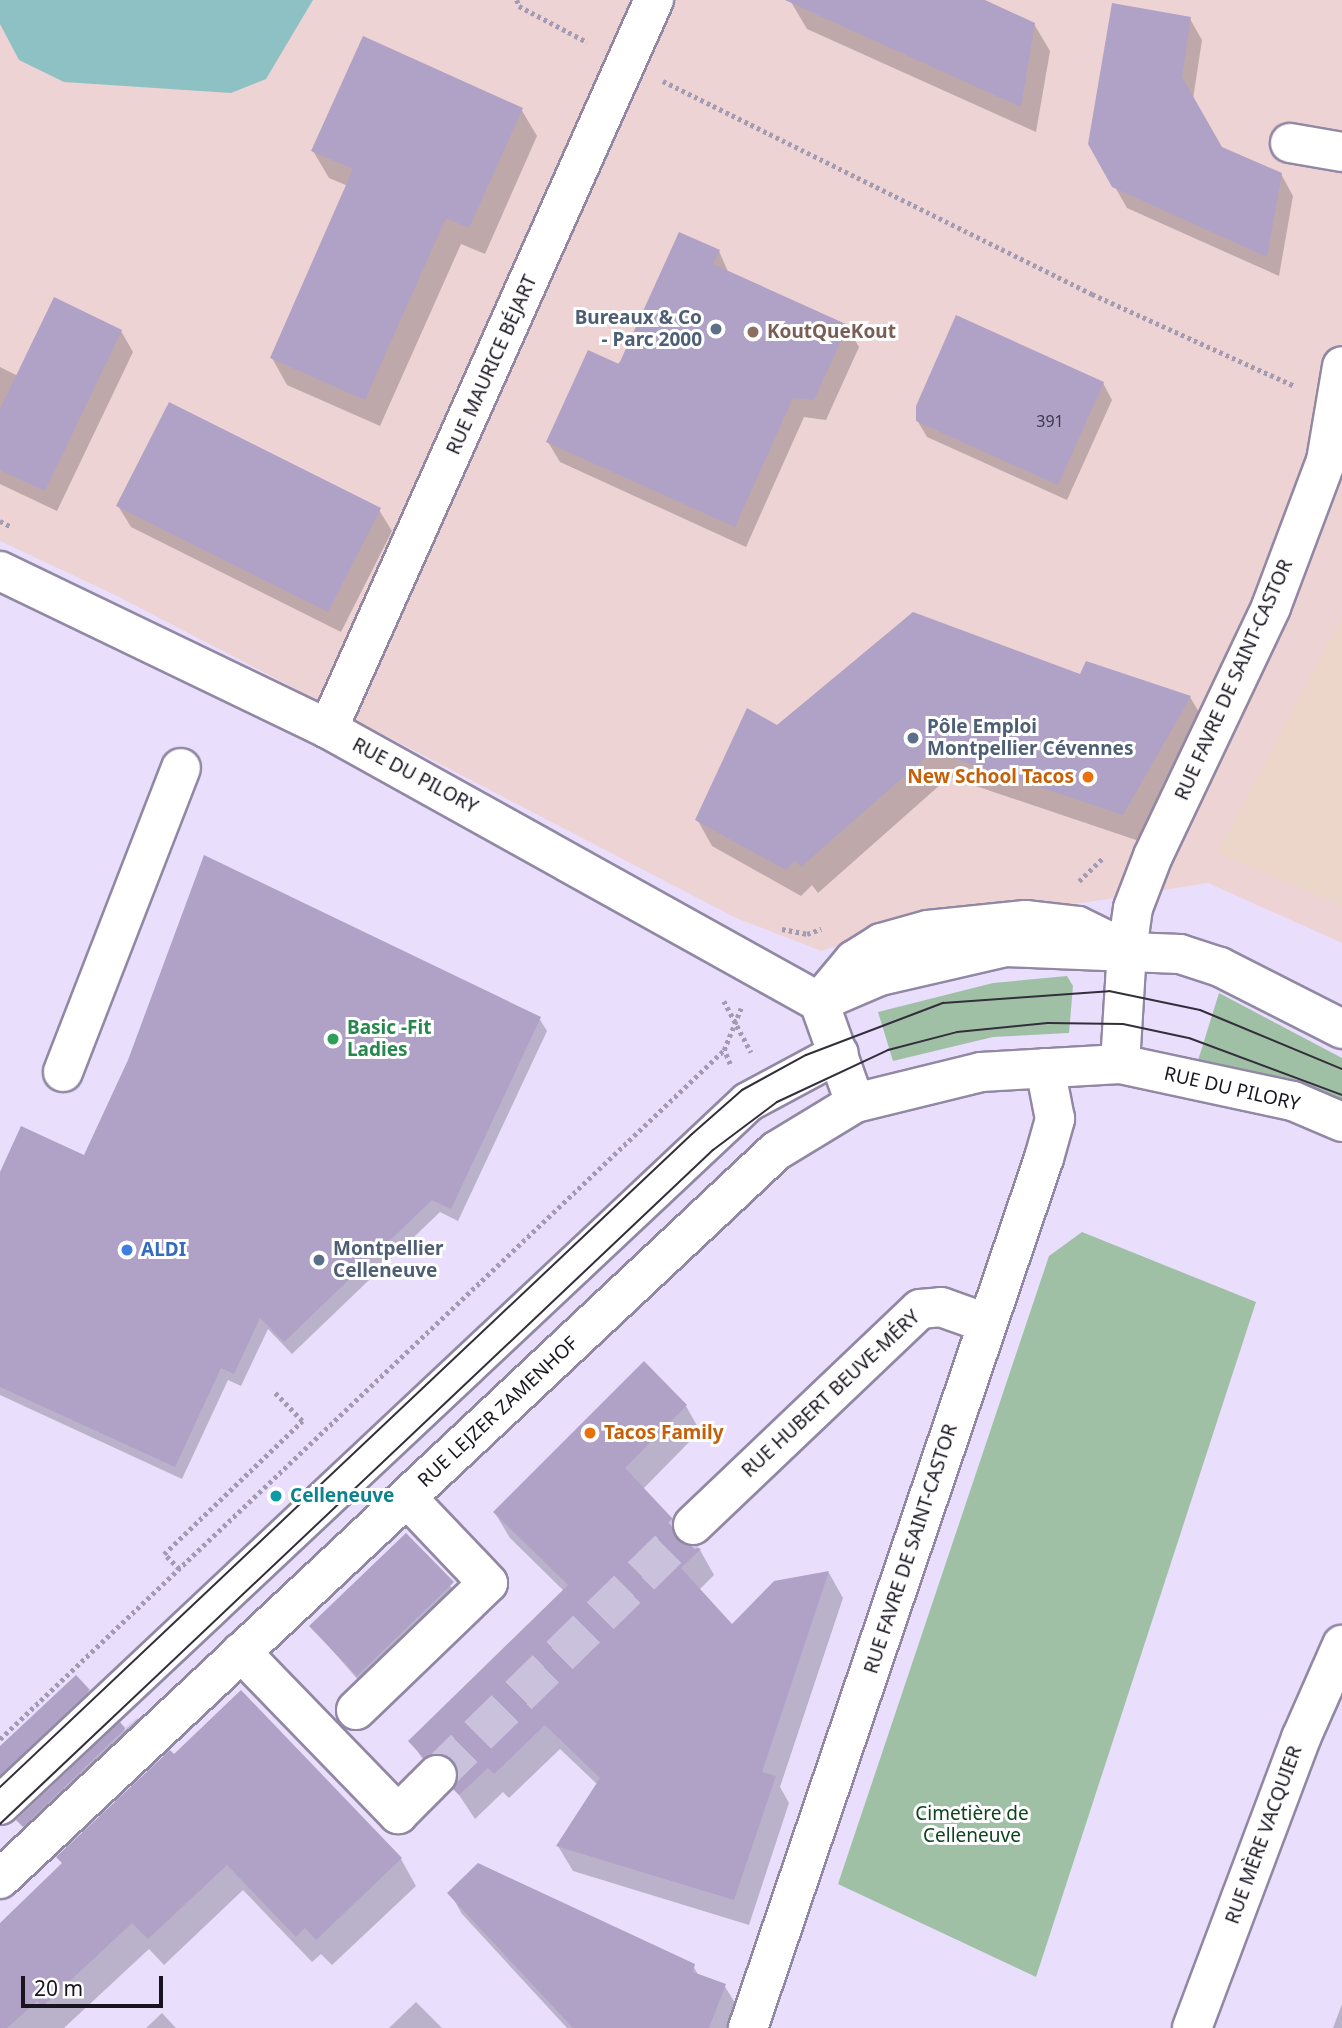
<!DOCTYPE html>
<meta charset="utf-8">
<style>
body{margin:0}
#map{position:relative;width:1342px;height:2028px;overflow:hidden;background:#e9dffd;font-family:"Noto Sans",sans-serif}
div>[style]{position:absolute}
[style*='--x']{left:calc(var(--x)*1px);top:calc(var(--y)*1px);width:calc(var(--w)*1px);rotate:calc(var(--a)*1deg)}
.industrial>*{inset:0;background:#eed3d4}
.education>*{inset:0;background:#ecd6c9}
.green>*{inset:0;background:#a0c0a6}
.water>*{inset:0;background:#8ec1c3}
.shadow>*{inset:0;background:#0003}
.building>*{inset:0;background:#afa2c6}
.minor-tunnel>*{height:38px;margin-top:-19px;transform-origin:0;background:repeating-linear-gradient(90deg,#cac1dc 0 38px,transparent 0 57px)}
.path>*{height:4.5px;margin-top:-2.25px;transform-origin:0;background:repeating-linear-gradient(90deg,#a29bb2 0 3.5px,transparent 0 7px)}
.roads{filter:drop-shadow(2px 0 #9288a4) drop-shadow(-2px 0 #9288a4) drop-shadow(0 2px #9288a4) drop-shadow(0 -2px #9288a4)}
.minor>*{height:38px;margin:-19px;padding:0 19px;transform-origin:19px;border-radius:19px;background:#fff}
.major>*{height:38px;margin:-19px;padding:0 19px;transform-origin:19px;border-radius:19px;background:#fff}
.tram>*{height:2px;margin:-1px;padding:0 1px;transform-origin:1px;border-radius:1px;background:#332e3b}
.dots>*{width:19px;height:19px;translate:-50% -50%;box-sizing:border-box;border:4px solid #fff;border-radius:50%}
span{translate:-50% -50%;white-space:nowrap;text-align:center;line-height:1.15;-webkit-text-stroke:6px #fff;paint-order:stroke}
.number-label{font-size:16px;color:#3e384a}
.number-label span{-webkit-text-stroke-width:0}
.service-label{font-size:19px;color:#4e5e75;font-weight:700}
.right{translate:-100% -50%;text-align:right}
.left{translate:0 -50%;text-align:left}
.education-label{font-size:19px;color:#785e54;font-weight:700}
.street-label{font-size:19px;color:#191520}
.food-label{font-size:19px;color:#c56008;font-weight:700}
.leisure-label{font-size:19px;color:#27864d;font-weight:700}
.shop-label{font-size:19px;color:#366cbe;font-weight:700}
.culture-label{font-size:19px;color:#0d838f;font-weight:700}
.park-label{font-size:19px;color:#0d441f}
.scale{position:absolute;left:21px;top:1976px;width:142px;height:32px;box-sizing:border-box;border:4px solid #191520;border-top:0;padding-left:9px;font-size:21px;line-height:24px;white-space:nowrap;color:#191520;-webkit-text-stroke:5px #fff;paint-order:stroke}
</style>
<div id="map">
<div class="industrial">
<i style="clip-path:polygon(0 0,1342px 0,1342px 943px,1208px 883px,1089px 902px,932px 916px,821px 951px,736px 918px,117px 596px,0 541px)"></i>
</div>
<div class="education">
<i style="clip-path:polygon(1342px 616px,1342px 905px,1217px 853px)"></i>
</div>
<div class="green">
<i style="clip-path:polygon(1067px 976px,1073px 986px,1069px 1033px,993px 1037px,893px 1061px,878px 1012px,993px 983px)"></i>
<i style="clip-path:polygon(1219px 993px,1342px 1058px,1342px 1109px,1195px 1070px)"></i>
<i style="clip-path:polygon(1082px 1232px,1256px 1302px,1036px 1977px,838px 1884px,1049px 1256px)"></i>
</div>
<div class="water">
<i style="clip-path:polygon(0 0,313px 0,266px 79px,231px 93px,64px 82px,19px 60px,0 24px)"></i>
</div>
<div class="shadow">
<i style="clip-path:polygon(980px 0,1034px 24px,1050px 51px,1036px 132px,807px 29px,791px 2px)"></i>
<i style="clip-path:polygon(1190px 19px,1202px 40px,1193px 99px,1221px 148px,1281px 174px,1293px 196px,1279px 276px,1127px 208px,1090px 143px)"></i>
<i style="clip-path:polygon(521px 109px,537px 136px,485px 254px,461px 244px,380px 426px,287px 385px,272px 358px,348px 186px,329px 178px,313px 151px)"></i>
<i style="clip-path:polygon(719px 251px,729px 274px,847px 327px,859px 347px,826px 420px,804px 417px,746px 547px,560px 462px,548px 442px)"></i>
<i style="clip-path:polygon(121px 331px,133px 352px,57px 511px,0 484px,0 367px,18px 376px)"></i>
<i style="clip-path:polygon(1103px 383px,1112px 400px,1067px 500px,927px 437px,917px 420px)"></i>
<i style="clip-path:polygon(118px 506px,379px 510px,392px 531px,341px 632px,131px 527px)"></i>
<i style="clip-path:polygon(1081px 676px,1190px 697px,1206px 724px,1139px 841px,949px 777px,818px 893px,812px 885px,801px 896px,712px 846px,697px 819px,777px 727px)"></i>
<i style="clip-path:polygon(539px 1018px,547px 1031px,458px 1221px,440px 1212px,292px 1354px,268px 1329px,241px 1386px,228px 1380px,182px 1479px,0 1395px,0 1177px,85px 1157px,130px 1061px)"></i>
<i style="clip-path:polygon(686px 1406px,700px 1431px,643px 1489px,671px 1519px,686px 1545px,700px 1550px,714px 1575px,699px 1590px,732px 1626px,775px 1583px,829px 1573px,843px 1598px,780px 1787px,789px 1803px,749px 1925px,573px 1871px,558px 1846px,598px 1785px,560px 1749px,509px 1798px,503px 1792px,475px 1819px,455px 1789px,458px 1779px,440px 1783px,410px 1741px,564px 1591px,510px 1538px,495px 1513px)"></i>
<i style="clip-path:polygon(406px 1536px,461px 1598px,366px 1689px,311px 1626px)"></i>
<i style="clip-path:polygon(76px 1678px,92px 1698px,4px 1781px,0 1776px,0 1749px)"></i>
<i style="clip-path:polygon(138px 1718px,140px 1723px,27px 1832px,23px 1825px,120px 1725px,125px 1730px)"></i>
<i style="clip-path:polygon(58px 1857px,401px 1859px,416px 1886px,332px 1965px,321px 1954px,312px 1962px,243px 1890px,164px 1965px,149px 1949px,64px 2028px,0 2028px,0 1924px,63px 1865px)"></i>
<i style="clip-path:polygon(450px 1893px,693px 1966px,699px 1976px,724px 1985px,737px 2006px,728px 2028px,567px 2028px,462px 1914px)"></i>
<i style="clip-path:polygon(416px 2002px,442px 2028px,389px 2028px)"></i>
<i style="clip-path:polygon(1342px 2004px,1342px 2028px,1333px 2028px)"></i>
<i style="clip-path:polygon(162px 2013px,176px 2028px,146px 2028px)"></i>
</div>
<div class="building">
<i style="clip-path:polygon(785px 0,985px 0,1035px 23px,1021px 107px)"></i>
<i style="clip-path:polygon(1112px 3px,1191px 17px,1182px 77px,1222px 147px,1282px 173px,1267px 257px,1112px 187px,1088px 144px)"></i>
<i style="clip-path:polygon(363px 36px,523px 108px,469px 228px,446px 218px,365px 400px,270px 358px,353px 169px,311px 151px)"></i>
<i style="clip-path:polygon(679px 232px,720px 250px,713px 264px,848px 325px,814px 400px,793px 398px,735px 527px,546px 442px,588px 350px,619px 364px)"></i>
<i style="clip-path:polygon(54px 297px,122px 330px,45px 491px,0 470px,0 409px)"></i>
<i style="clip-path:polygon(956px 315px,1104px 382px,1058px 485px,916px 421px,916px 406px)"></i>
<i style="clip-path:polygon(169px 402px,381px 508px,328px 612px,116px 506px)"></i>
<i style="clip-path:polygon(913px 612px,1080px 674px,1086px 661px,1191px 696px,1123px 815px,933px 751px,801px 867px,795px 860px,786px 870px,695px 820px,747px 708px,777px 725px)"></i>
<i style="clip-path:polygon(204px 855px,541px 1017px,451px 1209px,432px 1200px,284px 1342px,260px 1318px,234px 1374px,221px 1368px,175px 1467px,0 1387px,0 1172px,21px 1126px,84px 1155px,128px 1060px)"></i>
<i style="clip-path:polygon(644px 1361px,687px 1405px,625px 1468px,672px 1518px,677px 1540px,701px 1549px,681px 1568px,732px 1624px,774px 1581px,829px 1571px,762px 1772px,776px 1776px,734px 1900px,556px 1846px,600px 1778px,545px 1725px,494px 1774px,488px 1768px,459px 1795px,453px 1789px,458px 1770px,453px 1760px,442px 1754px,424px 1758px,408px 1741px,568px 1585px,493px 1512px)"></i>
<i style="clip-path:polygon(406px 1533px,454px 1582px,357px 1676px,309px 1626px)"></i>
<i style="clip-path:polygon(76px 1675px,90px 1690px,0 1775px,0 1746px)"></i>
<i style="clip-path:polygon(241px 1690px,402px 1858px,316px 1940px,305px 1928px,296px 1937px,227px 1865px,148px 1939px,132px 1923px,42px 2007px,37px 2001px,7px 2028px,0 2028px,0 1923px,62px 1863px,56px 1857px,170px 1750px,174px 1754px)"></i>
<i style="clip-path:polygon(138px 1716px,23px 1827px,16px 1820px,120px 1722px,125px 1728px)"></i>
<i style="clip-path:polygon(478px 1863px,695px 1964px,693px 1972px,726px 1984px,709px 2028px,573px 2028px,447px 1893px)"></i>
</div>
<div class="minor-tunnel">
<i style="--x:437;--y:1775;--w:358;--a:-44.3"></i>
</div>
<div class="path">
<i style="--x:517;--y:0;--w:6;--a:72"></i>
<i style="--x:519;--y:6;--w:77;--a:27.9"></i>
<i style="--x:663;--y:81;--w:479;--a:26.4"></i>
<i style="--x:1092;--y:294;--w:223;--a:24.4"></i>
<i style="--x:0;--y:521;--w:13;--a:27"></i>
<i style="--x:1079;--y:881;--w:33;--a:-44"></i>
<i style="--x:782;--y:929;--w:25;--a:11"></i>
<i style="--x:807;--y:934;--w:15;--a:-20"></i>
<i style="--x:724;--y:1001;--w:58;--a:62.1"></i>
<i style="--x:730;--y:1064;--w:15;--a:-113"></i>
<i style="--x:724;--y:1050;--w:45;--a:-68"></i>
<i style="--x:179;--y:1569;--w:21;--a:-135"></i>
<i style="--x:164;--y:1554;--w:192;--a:-43.9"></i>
<i style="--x:302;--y:1421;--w:39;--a:-134"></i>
<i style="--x:0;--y:1739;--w:999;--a:-43.58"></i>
</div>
<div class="roads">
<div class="minor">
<i style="--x:1290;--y:143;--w:53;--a:9.8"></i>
<i style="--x:0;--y:571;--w:364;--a:25.7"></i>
<i style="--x:328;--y:729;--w:562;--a:29.07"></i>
<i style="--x:819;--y:1002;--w:55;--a:-50.2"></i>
<i style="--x:854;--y:960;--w:32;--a:-32"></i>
<i style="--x:881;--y:943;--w:49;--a:-15.5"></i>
<i style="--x:928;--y:930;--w:98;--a:-5.9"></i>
<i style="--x:1025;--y:920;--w:53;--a:6.5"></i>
<i style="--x:1078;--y:926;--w:55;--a:26.1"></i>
<i style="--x:1127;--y:950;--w:42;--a:-81.9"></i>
<i style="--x:1133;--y:908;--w:56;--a:-69"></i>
<i style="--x:1153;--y:856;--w:276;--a:-64.6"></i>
<i style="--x:1271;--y:607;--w:156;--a:-69.4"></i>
<i style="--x:1326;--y:461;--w:96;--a:-80.4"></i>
<i style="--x:328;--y:729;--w:799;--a:-65.91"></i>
<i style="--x:63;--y:1072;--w:326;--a:-68.8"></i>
<i style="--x:693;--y:1525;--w:313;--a:-43.6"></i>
<i style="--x:920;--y:1309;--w:21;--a:-5"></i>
<i style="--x:941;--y:1307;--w:48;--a:19.6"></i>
<i style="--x:241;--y:1652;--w:226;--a:45.9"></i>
<i style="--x:398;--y:1814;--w:55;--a:-45"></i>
<i style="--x:356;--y:1710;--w:183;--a:-43.9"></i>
<i style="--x:488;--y:1583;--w:117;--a:-133.6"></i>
<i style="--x:0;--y:1805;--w:1027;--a:-43.22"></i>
<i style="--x:748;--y:1102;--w:103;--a:-28.3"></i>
<i style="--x:748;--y:2028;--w:919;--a:-71.21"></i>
<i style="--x:1044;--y:1158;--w:41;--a:-74.2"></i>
<i style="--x:1055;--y:1119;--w:52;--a:-101.1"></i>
<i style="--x:1192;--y:2028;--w:310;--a:-69.4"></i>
<i style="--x:1301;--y:1738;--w:102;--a:-66.2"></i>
</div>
<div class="major">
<i style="--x:1120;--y:1064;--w:114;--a:-86.5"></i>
<i style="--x:855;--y:1103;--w:107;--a:-109.6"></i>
<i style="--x:819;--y:1002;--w:66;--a:-23.1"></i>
<i style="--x:880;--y:976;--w:129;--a:-13"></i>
<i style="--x:1006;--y:947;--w:174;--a:2.3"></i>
<i style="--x:1180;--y:954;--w:42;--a:18"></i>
<i style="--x:1220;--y:967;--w:137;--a:26.9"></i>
<i style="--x:0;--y:1879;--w:1064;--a:-43.17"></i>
<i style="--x:776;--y:1151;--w:92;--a:-31.3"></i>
<i style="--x:855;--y:1103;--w:130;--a:-13.8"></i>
<i style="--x:981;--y:1072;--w:139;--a:-3.3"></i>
<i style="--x:1120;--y:1064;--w:177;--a:12.1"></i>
<i style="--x:1293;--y:1101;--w:53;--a:23.2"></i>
</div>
</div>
<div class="tram">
<i style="--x:0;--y:1787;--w:951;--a:-43.34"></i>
<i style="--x:692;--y:1134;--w:67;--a:-41.3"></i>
<i style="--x:742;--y:1090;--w:73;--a:-28.7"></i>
<i style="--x:806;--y:1055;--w:147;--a:-20.8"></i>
<i style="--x:943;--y:1003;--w:166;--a:-4.1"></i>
<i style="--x:1109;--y:991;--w:93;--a:11.8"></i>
<i style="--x:1200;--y:1010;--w:154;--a:22.6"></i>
<i style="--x:0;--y:1824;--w:981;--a:-43.39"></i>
<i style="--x:713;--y:1150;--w:80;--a:-36.9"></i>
<i style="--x:777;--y:1102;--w:123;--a:-25.1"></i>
<i style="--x:888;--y:1050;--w:71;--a:-14.6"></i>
<i style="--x:957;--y:1032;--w:91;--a:-5.6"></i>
<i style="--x:1048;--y:1023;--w:75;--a:0.8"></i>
<i style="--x:1123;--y:1024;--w:67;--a:12"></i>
<i style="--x:1189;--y:1038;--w:163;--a:20.4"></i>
</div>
<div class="dots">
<i style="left:716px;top:329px;background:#5c6f8a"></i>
<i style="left:753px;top:332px;background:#8d6e63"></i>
<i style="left:913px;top:738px;background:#5c6f8a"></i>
<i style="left:1088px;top:777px;background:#e8710a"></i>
<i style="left:333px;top:1039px;background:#2e9e5b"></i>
<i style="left:127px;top:1250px;background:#3f7fe0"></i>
<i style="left:319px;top:1260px;background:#5c6f8a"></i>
<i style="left:590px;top:1433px;background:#e8710a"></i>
<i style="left:276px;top:1496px;background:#0f9aa8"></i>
</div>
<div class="number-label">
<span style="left:1050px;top:421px">391</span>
</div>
<div class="service-label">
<span class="right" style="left:702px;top:329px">Bureaux &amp; Co<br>- Parc 2000</span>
<span class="left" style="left:927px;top:738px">Pôle Emploi<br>Montpellier Cévennes</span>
<span class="left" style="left:333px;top:1260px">Montpellier<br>Celleneuve</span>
</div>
<div class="education-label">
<span class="left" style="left:767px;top:332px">KoutQueKout</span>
</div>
<div class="street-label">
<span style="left:492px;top:365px;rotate:-66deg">RUE MAURICE BÉJART</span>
<span style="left:1234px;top:680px;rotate:-66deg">RUE FAVRE DE SAINT-CASTOR</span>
<span style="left:415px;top:776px;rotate:28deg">RUE DU PILORY</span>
<span style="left:1232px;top:1089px;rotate:13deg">RUE DU PILORY</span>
<span style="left:831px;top:1394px;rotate:-43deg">RUE HUBERT BEUVE-MÉRY</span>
<span style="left:498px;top:1412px;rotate:-43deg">RUE LEJZER ZAMENHOF</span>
<span style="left:911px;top:1549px;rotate:-72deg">RUE FAVRE DE SAINT-CASTOR</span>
<span style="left:1264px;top:1835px;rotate:-70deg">RUE MÈRE VACQUIER</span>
</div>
<div class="food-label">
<span class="right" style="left:1074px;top:777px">New School Tacos</span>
<span class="left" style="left:604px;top:1433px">Tacos Family</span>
</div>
<div class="leisure-label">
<span class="left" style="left:347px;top:1039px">Basic -Fit<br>Ladies</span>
</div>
<div class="shop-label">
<span class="left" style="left:141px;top:1250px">ALDI</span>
</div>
<div class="culture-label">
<span class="left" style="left:290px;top:1496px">Celleneuve</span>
</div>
<div class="park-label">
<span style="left:972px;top:1825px">Cimetière de<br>Celleneuve</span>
</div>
<div class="scale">20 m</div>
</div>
